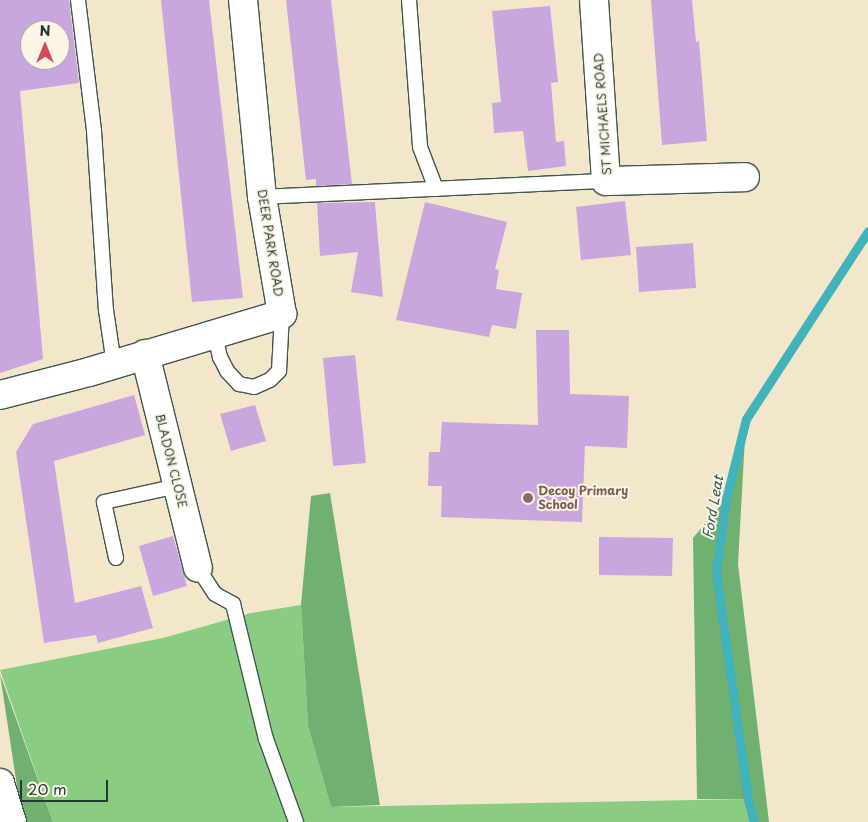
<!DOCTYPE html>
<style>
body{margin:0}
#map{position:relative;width:868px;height:822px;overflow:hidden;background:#f2e7cb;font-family:"Playpen Sans",sans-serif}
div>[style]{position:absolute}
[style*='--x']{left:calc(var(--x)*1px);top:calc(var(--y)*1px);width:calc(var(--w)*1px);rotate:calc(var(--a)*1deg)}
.green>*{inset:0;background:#8bcc83}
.forest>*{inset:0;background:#70b071}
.stream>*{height:9px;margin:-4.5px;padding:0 4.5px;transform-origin:4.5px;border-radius:4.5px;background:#42b2bb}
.building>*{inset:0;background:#caa6de}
.roads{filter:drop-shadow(1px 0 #3f564b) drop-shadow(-1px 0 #3f564b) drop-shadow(0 1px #3f564b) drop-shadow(0 -1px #3f564b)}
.lane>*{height:14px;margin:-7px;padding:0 7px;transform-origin:7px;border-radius:7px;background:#fff}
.street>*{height:28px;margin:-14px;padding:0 14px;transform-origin:14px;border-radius:14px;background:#fff}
.secondary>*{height:28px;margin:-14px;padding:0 14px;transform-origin:14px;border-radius:14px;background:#fff}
.dots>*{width:14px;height:14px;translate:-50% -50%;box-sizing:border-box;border:2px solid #fcf5e5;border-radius:50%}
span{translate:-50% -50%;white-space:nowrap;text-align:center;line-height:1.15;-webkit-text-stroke:4px #fcf5e5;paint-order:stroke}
.street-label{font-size:12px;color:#1f3d34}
.education-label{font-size:12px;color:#785e54;font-weight:700}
.left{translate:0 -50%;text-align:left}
.water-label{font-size:14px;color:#2a605c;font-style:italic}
.north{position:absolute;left:20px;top:20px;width:50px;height:50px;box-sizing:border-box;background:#fcf5e5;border:1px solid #a4ab9e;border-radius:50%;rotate:0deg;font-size:14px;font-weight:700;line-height:20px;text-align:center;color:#1f3d34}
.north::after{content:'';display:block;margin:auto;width:18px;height:22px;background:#d1495b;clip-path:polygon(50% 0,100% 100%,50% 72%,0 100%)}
.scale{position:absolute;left:20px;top:780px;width:88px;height:22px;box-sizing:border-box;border:2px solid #1f3d34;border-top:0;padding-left:6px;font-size:15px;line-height:18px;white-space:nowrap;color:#1f3d34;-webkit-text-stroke:4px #fcf5e5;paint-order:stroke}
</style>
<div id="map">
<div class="green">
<i style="clip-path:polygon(301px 605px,308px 726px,331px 807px,748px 799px,754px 822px,53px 822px,0 670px,163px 638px,251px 613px)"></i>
</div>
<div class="forest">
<i style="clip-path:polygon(746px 419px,738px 564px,769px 822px,754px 822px,748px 799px,697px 799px,693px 538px,726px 499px)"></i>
<i style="clip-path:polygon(330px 493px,380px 805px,331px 807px,308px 726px,301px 605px,311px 496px)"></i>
<i style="clip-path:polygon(0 674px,53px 822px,27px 822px,18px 793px)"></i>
</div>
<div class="stream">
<i style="--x:754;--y:822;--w:24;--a:-105"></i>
<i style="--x:748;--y:799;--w:228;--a:-98.1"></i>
<i style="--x:716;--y:573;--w:75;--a:-82.3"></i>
<i style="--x:726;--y:499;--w:82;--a:-76"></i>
<i style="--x:746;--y:419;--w:224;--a:-57"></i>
</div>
<div class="building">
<i style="clip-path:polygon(evenodd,0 0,69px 0,79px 83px,20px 91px,43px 359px,0 373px,0 0,30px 30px,60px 30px,60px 60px,30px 60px,30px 30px)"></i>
<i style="clip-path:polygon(161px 0,209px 0,243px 298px,192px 302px)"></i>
<i style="clip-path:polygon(286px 0,331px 0,352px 184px,316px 186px,316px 179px,306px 180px)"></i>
<i style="clip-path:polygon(651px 0,692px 0,696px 42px,699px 41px,707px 141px,662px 145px)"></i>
<i style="clip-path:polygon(550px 6px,558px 82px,551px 83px,556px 142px,564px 141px,566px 166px,528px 171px,523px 131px,494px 133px,492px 103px,501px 102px,492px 11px)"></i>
<i style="clip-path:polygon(625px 201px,631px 255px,581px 260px,576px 207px)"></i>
<i style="clip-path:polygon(375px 202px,375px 203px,383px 297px,351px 292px,358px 252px,320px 256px,317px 203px)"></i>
<i style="clip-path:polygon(425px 202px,507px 222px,495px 269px,499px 270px,496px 289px,522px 293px,516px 329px,492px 325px,489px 337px,396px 320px)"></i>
<i style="clip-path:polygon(693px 243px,696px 288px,639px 292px,636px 247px)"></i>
<i style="clip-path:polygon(536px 330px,569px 330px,570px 394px,629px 396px,627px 448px,585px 446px,582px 522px,441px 517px,442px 486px,428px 486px,429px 452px,440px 452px,442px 422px,538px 425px)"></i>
<i style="clip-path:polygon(355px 355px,366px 463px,333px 466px,323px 358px)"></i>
<i style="clip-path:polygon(134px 395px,145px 435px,54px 461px,75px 603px,141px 586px,153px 628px,98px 643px,96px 635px,44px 643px,16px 452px,33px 424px)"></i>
<i style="clip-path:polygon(255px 405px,266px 441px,231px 451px,220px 414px)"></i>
<i style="clip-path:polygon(173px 536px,187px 586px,153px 596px,139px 546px)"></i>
<i style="clip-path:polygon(599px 537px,673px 538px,672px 576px,599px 575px)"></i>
</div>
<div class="roads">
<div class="lane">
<i style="--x:78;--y:0;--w:132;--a:83"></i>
<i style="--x:94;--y:131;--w:179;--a:86.2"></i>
<i style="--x:106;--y:310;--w:55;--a:81.6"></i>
<i style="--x:409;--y:0;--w:147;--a:85.7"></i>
<i style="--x:420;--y:147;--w:45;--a:69.1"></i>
<i style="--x:262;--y:197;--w:344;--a:-2.7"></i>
<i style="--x:215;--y:334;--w:24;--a:78"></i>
<i style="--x:220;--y:357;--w:16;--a:63"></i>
<i style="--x:227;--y:371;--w:18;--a:47"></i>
<i style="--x:239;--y:384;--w:15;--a:11"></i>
<i style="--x:254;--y:387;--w:17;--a:-24"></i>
<i style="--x:270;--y:380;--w:13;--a:-45"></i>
<i style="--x:279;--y:371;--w:57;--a:-87"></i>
<i style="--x:116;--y:558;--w:57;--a:-102.1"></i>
<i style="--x:104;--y:502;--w:76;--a:-12.2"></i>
<i style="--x:198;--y:568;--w:31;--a:57"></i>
<i style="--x:215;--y:594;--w:21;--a:29"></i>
<i style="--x:233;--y:604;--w:139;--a:76.3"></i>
<i style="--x:266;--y:739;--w:88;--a:70.1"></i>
</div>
<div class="street">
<i style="--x:594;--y:0;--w:181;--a:86.2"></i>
<i style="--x:606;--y:181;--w:139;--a:-1.6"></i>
<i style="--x:145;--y:354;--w:220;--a:76.1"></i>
<i style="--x:0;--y:395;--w:92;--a:-14.5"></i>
<i style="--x:89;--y:372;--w:202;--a:-16.7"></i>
<i style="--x:282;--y:314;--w:119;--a:-99.7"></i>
<i style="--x:262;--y:197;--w:198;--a:-95.5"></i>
</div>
<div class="secondary">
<i style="--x:0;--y:783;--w:41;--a:72.9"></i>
</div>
</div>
<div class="dots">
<i style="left:528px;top:498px;background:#8d6e63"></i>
</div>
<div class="street-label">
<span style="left:603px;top:114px;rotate:-94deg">ST MICHAELS ROAD</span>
<span style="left:270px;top:243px;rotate:81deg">DEER PARK ROAD</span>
<span style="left:171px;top:461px;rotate:76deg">BLADON CLOSE</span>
</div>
<div class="education-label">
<span class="left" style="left:538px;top:498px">Decoy Primary<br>School</span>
</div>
<div class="water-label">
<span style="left:713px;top:507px;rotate:-80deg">Ford Leat</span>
</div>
<div class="north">N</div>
<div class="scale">20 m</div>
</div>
